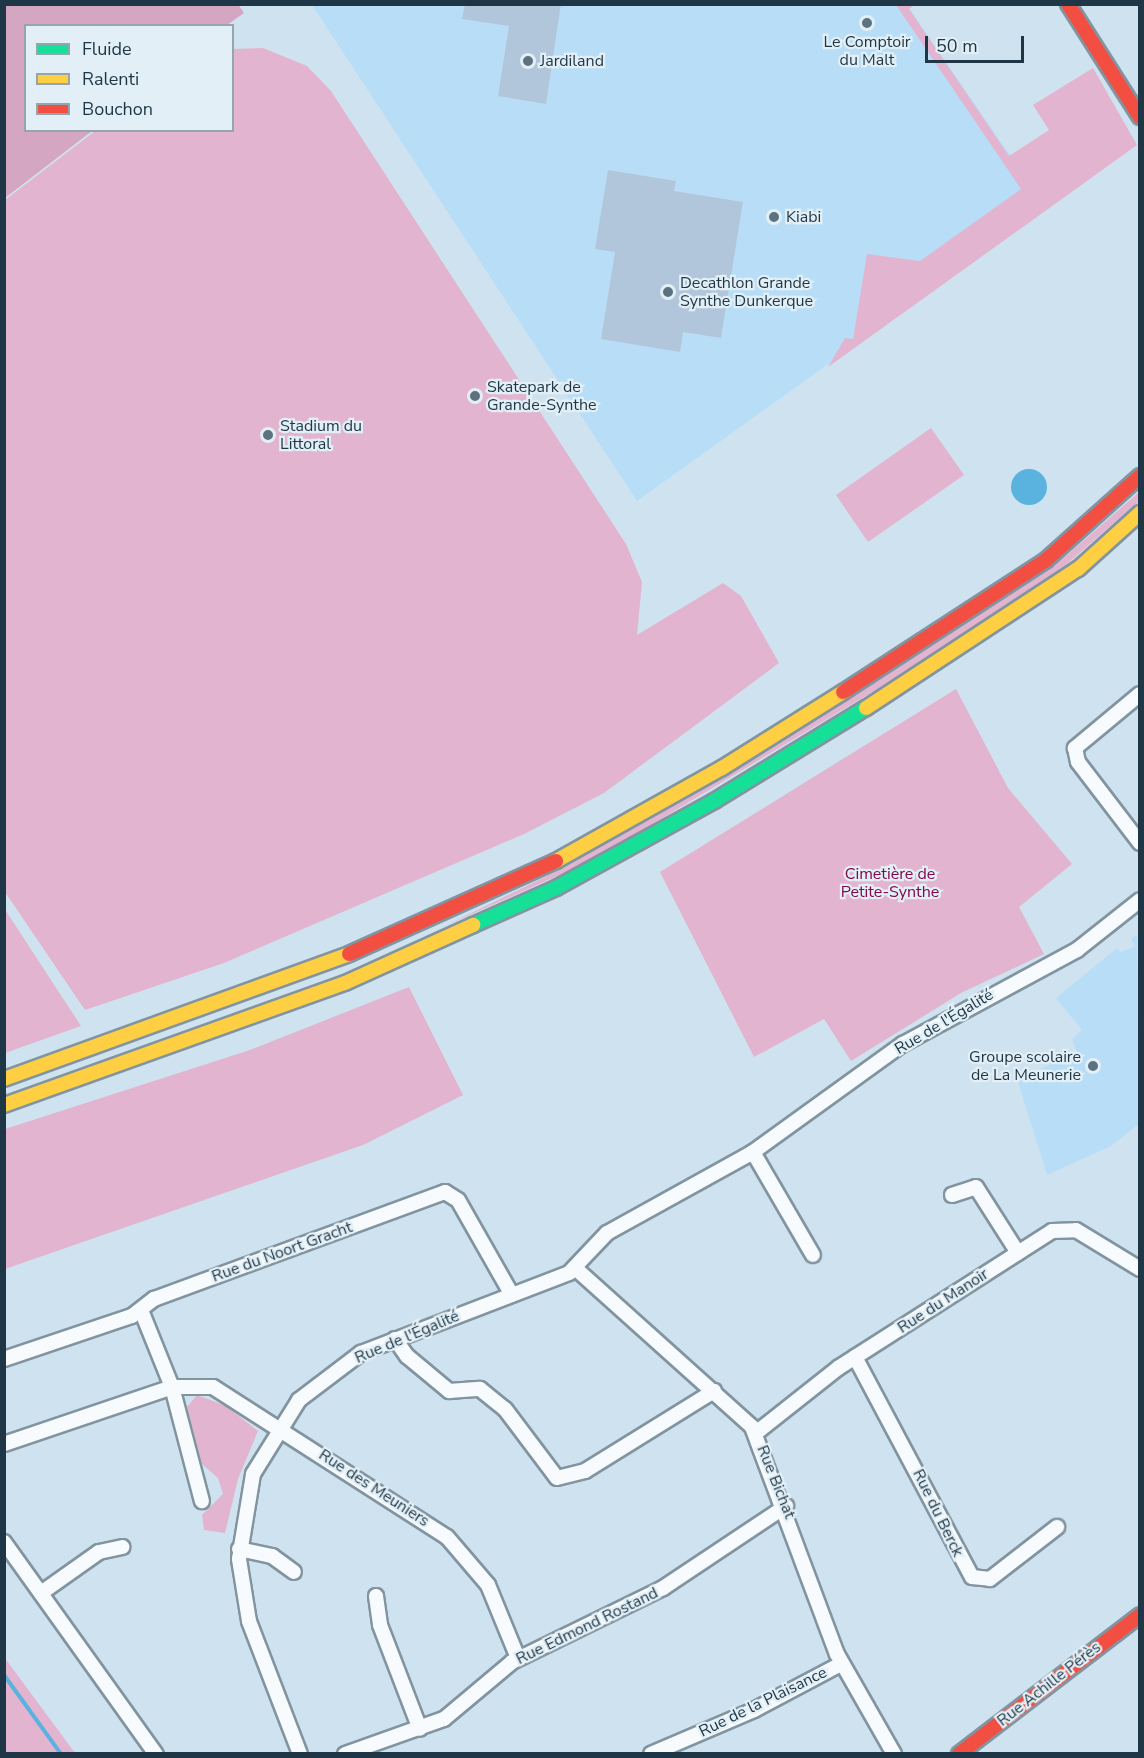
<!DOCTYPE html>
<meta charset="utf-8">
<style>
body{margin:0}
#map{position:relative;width:1144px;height:1758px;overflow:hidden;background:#cfe2ef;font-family:"Nunito Sans",sans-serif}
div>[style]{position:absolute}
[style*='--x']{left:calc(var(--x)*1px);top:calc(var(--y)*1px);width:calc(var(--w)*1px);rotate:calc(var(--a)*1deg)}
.built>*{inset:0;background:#b8def7}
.green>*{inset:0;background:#e2b4cf}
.forest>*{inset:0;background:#d4a6c1}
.water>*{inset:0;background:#5ab2df}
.round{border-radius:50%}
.stream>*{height:4px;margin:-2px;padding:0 2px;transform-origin:2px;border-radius:2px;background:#5ab2df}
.building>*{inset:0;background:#b2c6db}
.roads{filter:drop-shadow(2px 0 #8194a0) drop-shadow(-2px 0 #8194a0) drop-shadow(0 2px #8194a0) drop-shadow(0 -2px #8194a0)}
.street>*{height:14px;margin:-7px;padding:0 7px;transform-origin:7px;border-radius:7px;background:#f8fbfd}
.fast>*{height:14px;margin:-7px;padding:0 7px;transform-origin:7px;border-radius:7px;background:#16e098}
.slow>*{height:14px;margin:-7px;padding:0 7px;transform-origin:7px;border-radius:7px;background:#ffcf43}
.jam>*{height:14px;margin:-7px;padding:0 7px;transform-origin:7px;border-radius:7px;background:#f24e42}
.dots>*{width:16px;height:16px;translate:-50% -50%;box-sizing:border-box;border:3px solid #e3eff6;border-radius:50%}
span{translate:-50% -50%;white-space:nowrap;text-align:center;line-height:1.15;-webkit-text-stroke:4.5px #e3eff6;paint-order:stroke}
.poi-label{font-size:16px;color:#1e3645}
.left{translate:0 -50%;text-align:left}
.right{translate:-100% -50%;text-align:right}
.park-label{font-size:16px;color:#85074b}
.street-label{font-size:16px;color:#1e3645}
.frame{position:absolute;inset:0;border:6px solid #1e3645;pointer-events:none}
.legend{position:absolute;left:24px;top:24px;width:210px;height:108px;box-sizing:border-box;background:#e3eff6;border:2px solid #94a5af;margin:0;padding:8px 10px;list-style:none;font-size:18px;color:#1e3645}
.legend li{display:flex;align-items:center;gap:12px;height:30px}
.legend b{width:30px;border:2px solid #94a5af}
.scale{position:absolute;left:925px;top:36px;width:99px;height:27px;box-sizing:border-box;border:3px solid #1e3645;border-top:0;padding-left:8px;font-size:18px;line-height:21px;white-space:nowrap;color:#1e3645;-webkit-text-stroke:4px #e3eff6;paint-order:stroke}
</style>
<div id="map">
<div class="built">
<i style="clip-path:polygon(312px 5px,907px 5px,1046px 208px,637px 501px)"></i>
<i style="clip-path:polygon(1137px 935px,1139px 1124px,1111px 1146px,1047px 1175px,1017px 1079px,1077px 1053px,1072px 1039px,1082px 1030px,1056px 998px,1117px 948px,1121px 952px,1135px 946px,1131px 939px)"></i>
</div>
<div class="green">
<i style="clip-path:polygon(896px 5px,914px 5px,909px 9px,1009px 156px,1049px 130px,1033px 105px,1093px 68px,1137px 145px,828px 367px,845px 338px,853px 339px,867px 254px,920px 261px,1021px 189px)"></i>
<i style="clip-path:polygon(263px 48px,307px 66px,331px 91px,626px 544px,642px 582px,637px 635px,723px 583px,741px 596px,779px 663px,604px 793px,524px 834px,224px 963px,85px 1010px,5px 892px,5px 200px,95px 131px,232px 130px,233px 49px)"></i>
<i style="clip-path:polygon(931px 428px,964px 475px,868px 542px,836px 495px)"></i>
<i style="clip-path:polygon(1139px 492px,1139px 501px,1066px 565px,952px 644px,591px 861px,447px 925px,569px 865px,1066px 556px)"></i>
<i style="clip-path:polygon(956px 689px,1008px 788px,1072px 864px,1019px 907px,1044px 954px,961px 993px,851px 1061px,824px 1019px,754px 1057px,660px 872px)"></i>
<i style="clip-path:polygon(4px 908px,81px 1026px,5px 1053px,4px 1053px)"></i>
<i style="clip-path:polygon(409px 987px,463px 1095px,363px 1145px,5px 1269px,5px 1129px,250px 1050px)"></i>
<i style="clip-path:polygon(197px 1395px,226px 1406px,258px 1431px,238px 1479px,225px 1533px,204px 1530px,202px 1515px,223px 1494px,218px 1478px,202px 1464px,187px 1407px)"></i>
<i style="clip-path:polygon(4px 1658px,7px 1661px,75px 1753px,5px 1753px)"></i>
</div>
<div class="forest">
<i style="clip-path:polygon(5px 4px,238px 4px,244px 13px,227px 25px,26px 26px,26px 130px,92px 131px,5px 198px)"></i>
</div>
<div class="water">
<i class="round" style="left:1011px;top:469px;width:36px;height:36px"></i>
</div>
<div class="stream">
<i style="--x:4;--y:1675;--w:97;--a:54.2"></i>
</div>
<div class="building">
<i style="clip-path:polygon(465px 4px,561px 4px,546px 104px,498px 96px,509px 26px,462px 19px)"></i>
<i style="clip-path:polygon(608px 170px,676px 181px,674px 191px,743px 202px,721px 338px,683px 332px,680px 352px,601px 339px,615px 252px,595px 249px)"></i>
</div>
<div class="roads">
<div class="street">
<i style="--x:1140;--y:694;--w:85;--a:140.3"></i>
<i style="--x:1075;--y:748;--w:14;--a:78"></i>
<i style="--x:1078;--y:762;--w:102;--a:52.6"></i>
<i style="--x:753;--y:1152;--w:119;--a:59.8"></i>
<i style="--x:952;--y:1195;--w:25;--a:-18"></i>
<i style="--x:976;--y:1187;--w:78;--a:57.5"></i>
<i style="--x:575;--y:1268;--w:238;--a:41.9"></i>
<i style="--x:752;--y:1427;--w:242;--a:69.5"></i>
<i style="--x:837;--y:1654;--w:115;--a:60.3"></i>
<i style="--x:141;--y:1310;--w:83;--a:68.1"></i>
<i style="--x:172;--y:1387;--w:118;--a:75.3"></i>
<i style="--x:395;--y:1339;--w:21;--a:55"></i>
<i style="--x:407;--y:1356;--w:55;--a:39.8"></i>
<i style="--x:449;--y:1391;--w:31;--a:-4"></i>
<i style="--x:480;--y:1389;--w:32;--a:39"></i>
<i style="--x:505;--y:1409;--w:86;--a:53"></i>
<i style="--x:557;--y:1478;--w:29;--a:-14"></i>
<i style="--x:585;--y:1471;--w:152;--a:-31.8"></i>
<i style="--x:855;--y:1357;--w:249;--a:62"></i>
<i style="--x:972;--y:1577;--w:18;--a:6"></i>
<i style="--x:990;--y:1579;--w:85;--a:-37.8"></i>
<i style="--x:4;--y:1359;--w:135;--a:-18.6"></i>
<i style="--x:132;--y:1316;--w:28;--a:-38"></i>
<i style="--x:154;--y:1299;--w:310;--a:-20.2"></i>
<i style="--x:445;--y:1192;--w:15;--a:32"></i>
<i style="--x:458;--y:1200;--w:109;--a:60.4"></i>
<i style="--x:756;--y:1433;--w:105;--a:-38.4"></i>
<i style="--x:838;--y:1368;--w:254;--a:-32.6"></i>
<i style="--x:1052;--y:1231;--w:24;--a:-2"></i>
<i style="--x:1076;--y:1230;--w:75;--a:31.4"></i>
<i style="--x:4;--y:1444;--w:177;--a:-18.7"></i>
<i style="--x:172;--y:1387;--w:41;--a:0"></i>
<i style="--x:213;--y:1387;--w:278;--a:32.7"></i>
<i style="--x:447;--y:1537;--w:63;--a:49.5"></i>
<i style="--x:488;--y:1585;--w:79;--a:67.7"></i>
<i style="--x:4;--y:1542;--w:261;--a:54.4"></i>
<i style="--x:239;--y:1549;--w:34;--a:12"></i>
<i style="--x:272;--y:1556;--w:27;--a:36"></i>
<i style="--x:41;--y:1593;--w:71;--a:-35.3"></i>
<i style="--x:99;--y:1552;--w:24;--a:-12"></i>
<i style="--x:376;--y:1596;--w:29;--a:82"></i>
<i style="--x:380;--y:1625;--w:111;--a:69"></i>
<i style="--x:300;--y:1754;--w:142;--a:-111"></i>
<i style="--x:249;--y:1621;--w:63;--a:-99.2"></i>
<i style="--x:239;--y:1559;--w:86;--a:-80.6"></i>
<i style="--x:253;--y:1474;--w:87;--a:-58.1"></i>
<i style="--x:299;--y:1400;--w:78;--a:-37.2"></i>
<i style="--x:361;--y:1353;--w:223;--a:-21"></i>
<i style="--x:569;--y:1273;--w:55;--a:-46.5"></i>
<i style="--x:607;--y:1233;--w:167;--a:-29"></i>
<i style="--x:753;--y:1152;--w:185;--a:-35.8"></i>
<i style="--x:903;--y:1044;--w:198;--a:-28.4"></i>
<i style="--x:1077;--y:950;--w:80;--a:-38.4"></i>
<i style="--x:345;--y:1754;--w:105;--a:-19.5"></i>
<i style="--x:444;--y:1719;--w:89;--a:-40"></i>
<i style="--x:512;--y:1662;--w:168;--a:-26.1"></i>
<i style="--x:663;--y:1588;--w:148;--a:-33.7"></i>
<i style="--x:651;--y:1754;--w:112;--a:-23.1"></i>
<i style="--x:754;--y:1710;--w:98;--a:-27.9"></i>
</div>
<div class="fast">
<i style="--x:473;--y:925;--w:91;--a:-24"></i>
<i style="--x:556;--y:888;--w:180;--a:-28.8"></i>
<i style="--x:714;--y:801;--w:178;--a:-31.5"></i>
</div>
<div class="slow">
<i style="--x:866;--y:708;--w:254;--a:-33.3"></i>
<i style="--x:1078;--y:569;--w:84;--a:-42.1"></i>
<i style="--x:556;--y:861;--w:190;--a:-29.3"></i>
<i style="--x:722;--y:768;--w:143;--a:-32.1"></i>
<i style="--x:4;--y:1079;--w:367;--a:-19.9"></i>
<i style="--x:4;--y:1105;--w:362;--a:-19.7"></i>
<i style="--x:345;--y:983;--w:141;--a:-24.4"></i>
</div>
<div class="jam">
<i style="--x:1068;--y:4;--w:134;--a:57.5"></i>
<i style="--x:843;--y:692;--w:242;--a:-33"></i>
<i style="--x:1046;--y:560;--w:126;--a:-41.8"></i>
<i style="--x:349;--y:954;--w:227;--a:-24.2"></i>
<i style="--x:959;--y:1754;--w:228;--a:-37.5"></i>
</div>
</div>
<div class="dots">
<i style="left:867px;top:23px;background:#5c7280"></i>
<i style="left:528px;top:61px;background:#5c7280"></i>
<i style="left:774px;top:217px;background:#5c7280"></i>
<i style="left:668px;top:292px;background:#5c7280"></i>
<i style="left:475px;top:396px;background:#5c7280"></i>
<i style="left:268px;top:435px;background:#5c7280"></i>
<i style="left:1093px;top:1066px;background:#5c7280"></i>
</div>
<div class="poi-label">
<span style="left:867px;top:51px">Le Comptoir<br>du Malt</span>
<span class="left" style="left:540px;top:61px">Jardiland</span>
<span class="left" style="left:786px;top:217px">Kiabi</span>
<span class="left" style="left:680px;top:292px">Decathlon Grande<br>Synthe Dunkerque</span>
<span class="left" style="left:487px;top:396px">Skatepark de<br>Grande-Synthe</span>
<span class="left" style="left:280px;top:435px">Stadium du<br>Littoral</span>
<span class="right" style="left:1081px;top:1066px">Groupe scolaire<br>de La Meunerie</span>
</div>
<div class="park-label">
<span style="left:890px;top:883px">Cimetière de<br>Petite-Synthe</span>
</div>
<div class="street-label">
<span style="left:944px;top:1022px;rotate:-31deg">Rue de l'Égalité</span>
<span style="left:282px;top:1252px;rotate:-20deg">Rue du Noort Gracht</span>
<span style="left:943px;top:1301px;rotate:-33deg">Rue du Manoir</span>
<span style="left:407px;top:1337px;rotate:-23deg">Rue de l'Égalité</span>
<span style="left:776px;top:1482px;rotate:68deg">Rue Bichat</span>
<span style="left:374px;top:1488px;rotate:33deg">Rue des Meuniers</span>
<span style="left:938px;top:1513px;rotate:64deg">Rue du Berck</span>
<span style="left:587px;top:1626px;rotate:-26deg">Rue Edmond Rostand</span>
<span style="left:1049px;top:1684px;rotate:-38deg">Rue Achille Pérès</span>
<span style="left:763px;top:1702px;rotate:-26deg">Rue de la Plaisance</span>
</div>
<div class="frame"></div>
<ul class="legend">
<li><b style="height:8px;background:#16e098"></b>Fluide</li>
<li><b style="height:8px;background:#ffcf43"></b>Ralenti</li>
<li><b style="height:8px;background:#f24e42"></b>Bouchon</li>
</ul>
<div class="scale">50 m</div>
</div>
